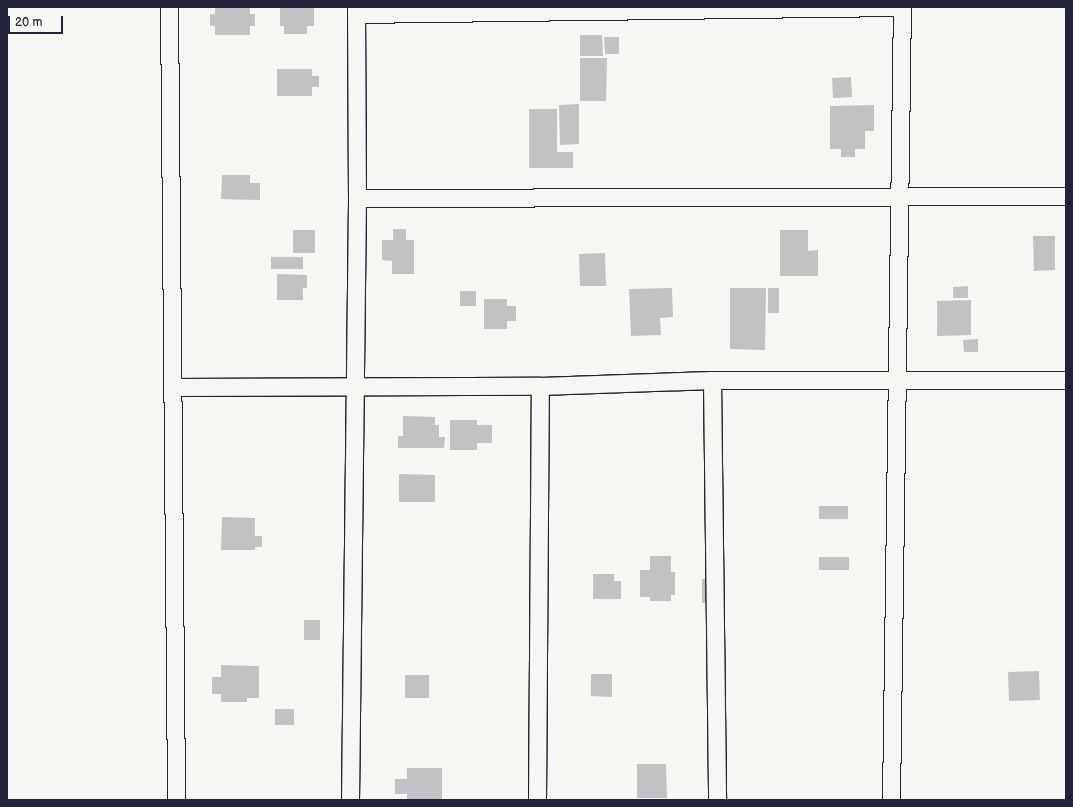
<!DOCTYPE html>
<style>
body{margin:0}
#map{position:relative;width:1073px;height:807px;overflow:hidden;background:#f6f6f2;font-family:"Balsamiq Sans",sans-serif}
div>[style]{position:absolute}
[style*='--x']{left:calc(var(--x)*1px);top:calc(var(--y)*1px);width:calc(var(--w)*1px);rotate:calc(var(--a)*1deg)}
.building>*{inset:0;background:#c2c2c4}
.roads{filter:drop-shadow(1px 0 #22223b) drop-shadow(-1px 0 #22223b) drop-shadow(0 1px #22223b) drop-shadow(0 -1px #22223b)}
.street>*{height:17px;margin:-8.5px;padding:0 8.5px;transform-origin:8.5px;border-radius:8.5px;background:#f6f6f2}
span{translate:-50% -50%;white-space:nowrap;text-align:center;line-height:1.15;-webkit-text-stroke:3px #f6f6f2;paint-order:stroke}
.frame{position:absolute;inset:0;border:8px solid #22223b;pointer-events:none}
.scale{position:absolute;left:8px;top:16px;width:55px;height:18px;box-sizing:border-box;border:2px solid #22223b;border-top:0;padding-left:5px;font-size:12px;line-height:14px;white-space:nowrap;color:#22223b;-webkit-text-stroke:3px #f6f6f2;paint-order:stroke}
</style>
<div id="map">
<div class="building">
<i style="clip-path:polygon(215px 7px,250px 7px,250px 14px,255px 14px,255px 26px,250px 26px,250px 35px,215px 35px,215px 26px,210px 26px,210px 14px,215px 14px)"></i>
<i style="clip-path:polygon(280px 7px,314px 7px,314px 26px,307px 26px,307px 34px,284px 34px,284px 26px,280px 26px)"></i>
<i style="clip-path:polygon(580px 35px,602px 35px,603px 56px,580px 56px)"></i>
<i style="clip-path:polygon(604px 37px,619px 37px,619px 54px,605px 54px)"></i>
<i style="clip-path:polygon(580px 58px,607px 58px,606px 101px,580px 101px)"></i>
<i style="clip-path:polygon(277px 69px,312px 69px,312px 76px,319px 76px,319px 87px,312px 87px,312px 96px,277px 96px)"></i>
<i style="clip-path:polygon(851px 77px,852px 97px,833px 98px,832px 78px)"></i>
<i style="clip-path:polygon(579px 104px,579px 144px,560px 145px,559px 105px)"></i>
<i style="clip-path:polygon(874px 105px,874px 131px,865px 131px,865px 149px,855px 149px,855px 157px,841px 157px,841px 149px,830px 149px,830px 106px)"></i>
<i style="clip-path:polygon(529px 109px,557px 109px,557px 152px,573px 152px,573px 168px,529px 168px)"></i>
<i style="clip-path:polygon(222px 175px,250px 175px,250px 183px,260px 183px,260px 200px,221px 199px)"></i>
<i style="clip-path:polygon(393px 229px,406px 229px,406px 240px,414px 240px,414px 274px,392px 274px,392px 261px,382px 260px,382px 240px,393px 240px)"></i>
<i style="clip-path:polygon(293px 230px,315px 230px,315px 253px,293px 253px)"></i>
<i style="clip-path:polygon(780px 230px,808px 230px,808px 251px,818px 250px,818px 276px,780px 276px)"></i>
<i style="clip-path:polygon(1033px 236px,1055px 236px,1055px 270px,1034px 271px)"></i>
<i style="clip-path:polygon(605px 253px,606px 286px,580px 286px,579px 254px)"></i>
<i style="clip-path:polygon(271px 257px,303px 257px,303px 269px,271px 269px)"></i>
<i style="clip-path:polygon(277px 274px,307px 275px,307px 288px,303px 288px,303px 300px,277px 300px)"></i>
<i style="clip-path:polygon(968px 286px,968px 298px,953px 298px,953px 287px)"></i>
<i style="clip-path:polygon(672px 288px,673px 317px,660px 318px,661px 335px,631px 336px,629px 289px)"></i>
<i style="clip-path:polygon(730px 288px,766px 288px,765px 350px,730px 349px)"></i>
<i style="clip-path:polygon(768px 288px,779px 288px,779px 313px,768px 313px)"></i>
<i style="clip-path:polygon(460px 291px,476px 291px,476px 306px,460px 306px)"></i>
<i style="clip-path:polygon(484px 299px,507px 299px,507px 306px,516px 306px,516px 321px,507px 321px,507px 329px,484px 329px)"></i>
<i style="clip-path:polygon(971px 300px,971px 335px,937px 336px,937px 301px)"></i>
<i style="clip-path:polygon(978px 339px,978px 352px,964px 352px,963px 340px)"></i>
<i style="clip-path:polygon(403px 416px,435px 417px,435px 425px,439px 425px,439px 437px,445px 437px,444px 448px,398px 448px,398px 436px,403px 436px)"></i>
<i style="clip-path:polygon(450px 420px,477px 420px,477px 425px,492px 425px,492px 443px,477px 443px,477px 450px,450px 450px)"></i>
<i style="clip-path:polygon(399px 474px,435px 475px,435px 502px,399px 502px)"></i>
<i style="clip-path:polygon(819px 506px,848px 506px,848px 519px,819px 519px)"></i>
<i style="clip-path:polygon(222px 517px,255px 518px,255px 536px,262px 536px,262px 547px,255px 547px,255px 550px,221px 550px)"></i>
<i style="clip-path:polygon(650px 556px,671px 556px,671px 572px,675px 572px,675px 595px,671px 595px,671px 601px,650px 601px,650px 597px,640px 597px,640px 570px,650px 570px)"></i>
<i style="clip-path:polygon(819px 557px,849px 557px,849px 570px,819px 570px)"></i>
<i style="clip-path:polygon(593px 574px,614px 574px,614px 581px,621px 581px,621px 599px,593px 599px)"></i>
<i style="clip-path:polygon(702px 579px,713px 579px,713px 603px,702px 603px)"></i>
<i style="clip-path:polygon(304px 620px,320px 620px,320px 640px,304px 640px)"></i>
<i style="clip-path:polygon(221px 665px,259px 666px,259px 698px,247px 698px,247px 702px,221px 702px,221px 694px,212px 694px,212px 677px,221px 677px)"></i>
<i style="clip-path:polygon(1039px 671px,1040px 700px,1009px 701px,1008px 672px)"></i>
<i style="clip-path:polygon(591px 674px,612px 674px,612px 697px,591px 696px)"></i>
<i style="clip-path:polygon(405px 675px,429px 675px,429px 698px,405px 698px)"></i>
<i style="clip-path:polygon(275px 709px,294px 709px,294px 725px,275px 725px)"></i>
<i style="clip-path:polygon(637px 764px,666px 764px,667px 798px,637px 798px)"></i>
<i style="clip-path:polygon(407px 768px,442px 768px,442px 800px,407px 800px,407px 794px,395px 794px,395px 779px,407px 779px)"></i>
</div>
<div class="roads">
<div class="street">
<i style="--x:169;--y:7;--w:793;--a:89.49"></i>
<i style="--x:356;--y:14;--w:542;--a:-0.74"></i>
<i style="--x:357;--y:198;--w:709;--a:-0.16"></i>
<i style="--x:712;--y:380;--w:420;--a:89.3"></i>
<i style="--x:172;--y:387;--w:368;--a:-0.2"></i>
<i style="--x:540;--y:386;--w:172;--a:-2"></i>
<i style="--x:712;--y:380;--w:354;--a:0"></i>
<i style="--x:350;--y:800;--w:602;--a:-89.33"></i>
<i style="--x:357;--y:198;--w:191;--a:-90.3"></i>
<i style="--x:537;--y:800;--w:414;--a:-89.6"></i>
<i style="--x:891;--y:800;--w:793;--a:-89.21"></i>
</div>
</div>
<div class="frame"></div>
<div class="scale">20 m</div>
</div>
